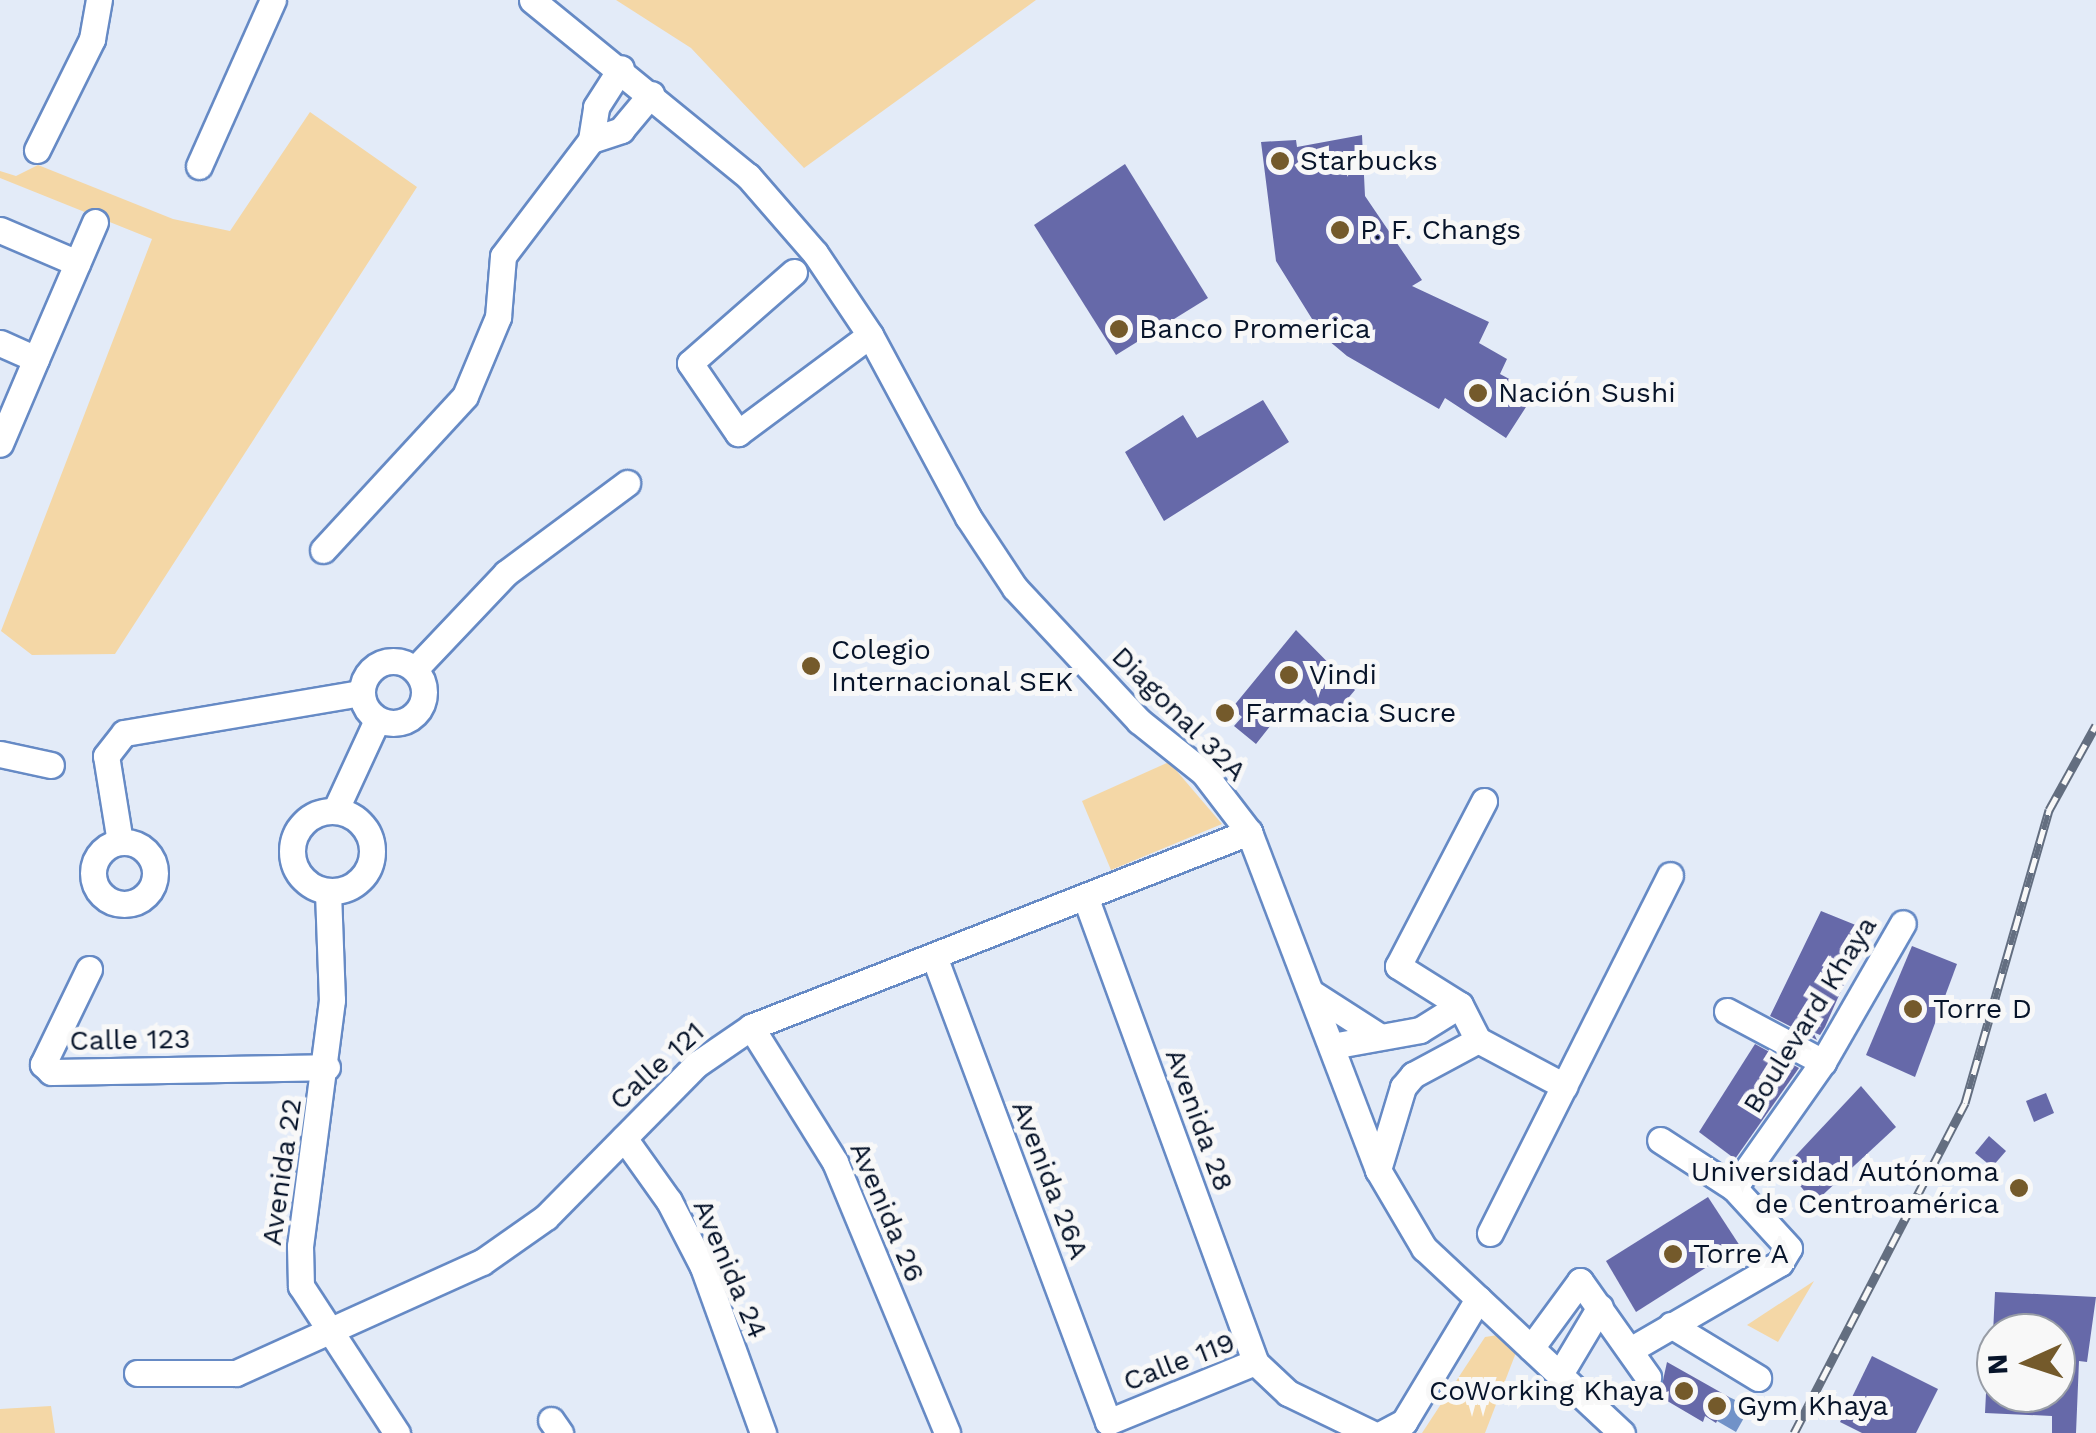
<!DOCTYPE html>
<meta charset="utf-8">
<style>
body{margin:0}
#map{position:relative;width:2096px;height:1433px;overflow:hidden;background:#e3ebf8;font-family:"Work Sans",sans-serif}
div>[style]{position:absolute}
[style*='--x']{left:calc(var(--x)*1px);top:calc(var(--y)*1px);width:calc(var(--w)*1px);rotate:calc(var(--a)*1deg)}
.green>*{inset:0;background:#f4d7a6}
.water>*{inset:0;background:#7192c8}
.building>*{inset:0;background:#6669a9}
.roads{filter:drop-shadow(2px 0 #668ac5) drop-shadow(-2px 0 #668ac5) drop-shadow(0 2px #668ac5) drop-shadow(0 -2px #668ac5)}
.minor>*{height:25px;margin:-12.5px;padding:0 12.5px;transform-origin:12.5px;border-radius:12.5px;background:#fff}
.minor>.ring{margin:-12.5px;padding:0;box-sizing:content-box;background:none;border:25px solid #fff;border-radius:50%}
.rail>*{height:9px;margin-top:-4.5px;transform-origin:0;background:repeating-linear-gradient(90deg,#f8f8f8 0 15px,#636e80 0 30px);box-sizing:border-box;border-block:2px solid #636e80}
.dots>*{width:28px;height:28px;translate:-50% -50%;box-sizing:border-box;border:5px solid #f8f8f8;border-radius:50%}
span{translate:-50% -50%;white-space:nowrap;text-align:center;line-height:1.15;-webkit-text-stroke:10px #f8f8f8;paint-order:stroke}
.poi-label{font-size:28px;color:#07142a}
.left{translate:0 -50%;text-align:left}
.right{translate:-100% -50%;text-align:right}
.street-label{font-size:28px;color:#07142a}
.north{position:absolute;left:1976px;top:1313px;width:100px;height:100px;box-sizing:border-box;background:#f8f8f8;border:2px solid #989da6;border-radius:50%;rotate:267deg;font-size:28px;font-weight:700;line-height:40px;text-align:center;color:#07142a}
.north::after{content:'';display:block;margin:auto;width:35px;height:45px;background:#745a2b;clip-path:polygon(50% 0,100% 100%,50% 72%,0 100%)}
</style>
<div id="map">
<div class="green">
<i style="clip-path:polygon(616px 0,1036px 0,804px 168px,691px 48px)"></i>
<i style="clip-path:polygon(310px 112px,417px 187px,115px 654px,32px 655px,1px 631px,152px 239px,0 178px,0 171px,16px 176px,38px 165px,173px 219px,230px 231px)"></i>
<i style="clip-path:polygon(1169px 762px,1222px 824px,1111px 870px,1082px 801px)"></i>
<i style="clip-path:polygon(1814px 1281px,1778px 1342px,1747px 1325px)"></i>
<i style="clip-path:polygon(1498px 1335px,1517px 1350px,1485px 1433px,1422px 1433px,1485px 1337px)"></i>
<i style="clip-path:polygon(51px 1406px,55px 1433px,0 1433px,0 1409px)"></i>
</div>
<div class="water">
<i style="clip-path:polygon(1729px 1397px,1750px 1407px,1736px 1432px,1717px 1421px)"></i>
</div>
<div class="building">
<i style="clip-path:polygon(1362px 135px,1365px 196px,1422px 280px,1412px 286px,1489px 322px,1479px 343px,1507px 359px,1500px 374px,1535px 393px,1506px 438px,1445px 398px,1439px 409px,1347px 356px,1322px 335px,1276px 261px,1261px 142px,1296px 140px,1297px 147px)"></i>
<i style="clip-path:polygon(1125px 164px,1208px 298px,1116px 355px,1034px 225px)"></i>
<i style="clip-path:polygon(1263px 400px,1289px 442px,1164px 521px,1125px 452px,1183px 415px,1197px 438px)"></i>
<i style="clip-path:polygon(1296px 630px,1355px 690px,1328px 722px,1304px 699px,1283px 720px,1279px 715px,1256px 744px,1234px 726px,1242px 717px,1232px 708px)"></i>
<i style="clip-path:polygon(1821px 911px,1868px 930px,1825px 1027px,1820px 1035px,1813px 1032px,1817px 1040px,1770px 1016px)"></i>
<i style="clip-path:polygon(1912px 946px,1957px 964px,1915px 1077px,1866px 1055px)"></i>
<i style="clip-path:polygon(1755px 1044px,1799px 1068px,1735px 1159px,1699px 1132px)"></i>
<i style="clip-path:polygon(1861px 1086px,1896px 1127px,1814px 1203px,1785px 1167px)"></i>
<i style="clip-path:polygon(2046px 1093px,2054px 1113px,2034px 1122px,2026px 1101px)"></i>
<i style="clip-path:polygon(1989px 1136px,2006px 1151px,1992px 1167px,1975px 1153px)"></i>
<i style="clip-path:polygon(1708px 1197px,1740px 1246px,1636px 1312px,1606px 1261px)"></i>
<i style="clip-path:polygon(1995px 1292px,2096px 1297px,2087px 1362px,2079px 1361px,2076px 1433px,2052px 1433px,2052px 1416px,1985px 1413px,1986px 1393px,2056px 1393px,2056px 1333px,1993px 1333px)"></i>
<i style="clip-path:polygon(1872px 1356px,1938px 1389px,1916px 1433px,1862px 1433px,1840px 1422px)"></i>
<i style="clip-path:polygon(1667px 1362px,1729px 1397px,1716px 1423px,1705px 1416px,1703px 1422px,1652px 1392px,1662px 1385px)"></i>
</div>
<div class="roads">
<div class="minor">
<i style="--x:532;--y:0;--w:279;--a:39.2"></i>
<i style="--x:748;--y:176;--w:102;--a:49"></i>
<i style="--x:815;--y:253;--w:99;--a:56.1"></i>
<i style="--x:870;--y:335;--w:207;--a:61.7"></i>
<i style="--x:968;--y:517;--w:85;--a:56.5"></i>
<i style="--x:1015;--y:588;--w:182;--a:47"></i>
<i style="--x:1139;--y:721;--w:82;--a:38.6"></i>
<i style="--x:1203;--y:772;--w:76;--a:52.5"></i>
<i style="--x:1249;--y:832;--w:362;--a:69.1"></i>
<i style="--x:1378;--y:1170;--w:91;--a:59.5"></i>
<i style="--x:1424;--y:1248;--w:271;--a:43.1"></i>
<i style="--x:591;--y:140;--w:32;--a:-18"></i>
<i style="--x:621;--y:130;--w:47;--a:-50.2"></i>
<i style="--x:37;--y:150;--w:124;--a:-63.6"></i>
<i style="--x:92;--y:39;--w:40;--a:-80"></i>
<i style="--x:199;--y:166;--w:182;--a:-66"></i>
<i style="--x:0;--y:230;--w:84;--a:23.2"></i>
<i style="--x:794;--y:272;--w:138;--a:138.8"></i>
<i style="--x:690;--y:363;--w:85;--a:55.6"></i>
<i style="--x:738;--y:433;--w:164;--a:-36.6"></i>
<i style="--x:0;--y:343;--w:39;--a:24"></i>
<i style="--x:36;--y:359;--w:92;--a:113"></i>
<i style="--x:36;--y:359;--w:149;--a:-66.7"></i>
<i style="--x:323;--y:550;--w:209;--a:-47.3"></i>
<i style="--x:465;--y:396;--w:86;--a:-67.3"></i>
<i style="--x:498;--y:317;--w:61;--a:-85.3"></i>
<i style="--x:503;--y:256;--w:146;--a:-52.8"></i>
<i style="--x:591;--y:140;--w:33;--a:-81"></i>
<i style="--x:596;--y:107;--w:46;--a:-57.3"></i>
<i class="ring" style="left:362px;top:661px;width:37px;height:37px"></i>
<i style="--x:415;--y:669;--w:132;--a:-46.5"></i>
<i style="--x:506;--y:573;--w:151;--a:-36.6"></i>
<i style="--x:0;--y:754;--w:52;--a:12.2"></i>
<i style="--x:1484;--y:801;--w:186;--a:117.5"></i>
<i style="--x:1398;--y:966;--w:73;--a:32.2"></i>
<i style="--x:1460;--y:1005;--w:39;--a:63"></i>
<i style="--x:1478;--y:1040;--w:98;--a:28.1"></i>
<i style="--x:1564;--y:1086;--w:236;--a:-63.3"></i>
<i style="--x:335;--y:811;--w:100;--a:-65.2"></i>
<i class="ring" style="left:292px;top:811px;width:55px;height:55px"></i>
<i style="--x:120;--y:842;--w:87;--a:-99.2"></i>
<i style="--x:106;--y:756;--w:29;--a:-52"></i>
<i style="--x:124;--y:733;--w:240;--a:-9.6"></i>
<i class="ring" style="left:93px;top:842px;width:37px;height:37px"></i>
<i style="--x:328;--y:892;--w:108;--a:87.9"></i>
<i style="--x:332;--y:1000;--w:248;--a:97.4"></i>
<i style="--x:300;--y:1246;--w:40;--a:88.6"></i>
<i style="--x:301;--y:1286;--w:176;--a:56.9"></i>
<i style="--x:1086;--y:899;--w:493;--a:69.9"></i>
<i style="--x:935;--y:959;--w:494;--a:69.5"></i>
<i style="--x:89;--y:969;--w:106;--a:115.8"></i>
<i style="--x:43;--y:1064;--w:11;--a:45"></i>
<i style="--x:51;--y:1072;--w:276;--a:-1"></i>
<i style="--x:1312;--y:993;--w:80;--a:32.7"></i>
<i style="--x:1727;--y:1011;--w:109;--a:28"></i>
<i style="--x:751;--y:1027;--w:159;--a:58.1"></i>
<i style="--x:835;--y:1162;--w:293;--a:67.5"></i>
<i style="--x:1332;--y:1046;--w:89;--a:-10.3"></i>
<i style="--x:1420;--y:1030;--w:47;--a:-32"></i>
<i style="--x:624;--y:1138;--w:77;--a:54.5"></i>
<i style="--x:669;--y:1201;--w:74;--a:62.7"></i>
<i style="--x:703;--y:1267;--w:177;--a:70.1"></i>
<i style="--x:1378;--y:1170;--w:87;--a:-73.2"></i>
<i style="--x:1403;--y:1087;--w:16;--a:-50"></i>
<i style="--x:1413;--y:1075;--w:74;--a:-28.3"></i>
<i style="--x:1734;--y:1188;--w:154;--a:-54.8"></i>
<i style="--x:1823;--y:1062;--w:160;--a:-60.1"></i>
<i style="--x:1490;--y:1233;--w:165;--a:-63.3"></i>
<i style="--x:1671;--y:1325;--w:102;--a:31.3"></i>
<i style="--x:1531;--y:1348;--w:83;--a:-53.8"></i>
<i style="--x:1580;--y:1281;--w:118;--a:54.7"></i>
<i style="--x:1630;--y:1350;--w:173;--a:-30.1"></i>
<i style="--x:1780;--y:1263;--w:17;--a:-59"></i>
<i style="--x:1789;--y:1248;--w:81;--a:-132.5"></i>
<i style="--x:1734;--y:1188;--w:88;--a:-147"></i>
<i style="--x:137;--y:1373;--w:99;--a:0"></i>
<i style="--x:236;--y:1373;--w:270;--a:-24.3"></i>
<i style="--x:482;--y:1262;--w:78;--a:-35.1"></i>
<i style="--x:546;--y:1217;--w:215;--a:-45.4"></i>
<i style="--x:697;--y:1064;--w:65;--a:-34.4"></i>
<i style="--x:751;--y:1027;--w:535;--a:-21.38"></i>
<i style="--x:1560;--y:1374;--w:78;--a:-59.2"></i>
<i style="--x:551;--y:1420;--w:16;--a:55"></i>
<i style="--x:1108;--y:1422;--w:159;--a:-22.2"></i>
<i style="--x:1255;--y:1362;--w:45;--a:43.2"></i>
<i style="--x:1288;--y:1393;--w:92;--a:25.7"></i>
<i style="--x:1383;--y:1433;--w:24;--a:-28"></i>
<i style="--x:1404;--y:1422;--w:144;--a:-59"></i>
</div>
</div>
<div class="rail">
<i style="--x:1794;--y:1433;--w:372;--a:-62.6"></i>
<i style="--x:1965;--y:1103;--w:305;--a:-74"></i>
<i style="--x:2049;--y:810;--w:97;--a:-61.1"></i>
</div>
<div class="dots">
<i style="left:1280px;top:161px;background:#745a2b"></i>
<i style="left:1340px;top:230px;background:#745a2b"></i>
<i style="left:1119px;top:329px;background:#745a2b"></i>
<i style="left:1478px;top:393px;background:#745a2b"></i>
<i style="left:811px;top:666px;background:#745a2b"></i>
<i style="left:1289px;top:675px;background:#745a2b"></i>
<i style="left:1225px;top:713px;background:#745a2b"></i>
<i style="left:1913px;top:1009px;background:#745a2b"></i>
<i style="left:2019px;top:1188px;background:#745a2b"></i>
<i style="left:1673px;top:1254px;background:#745a2b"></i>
<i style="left:1684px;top:1391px;background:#745a2b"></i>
<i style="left:1717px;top:1406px;background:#745a2b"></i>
</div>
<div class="poi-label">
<span class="left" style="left:1300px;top:161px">Starbucks</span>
<span class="left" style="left:1360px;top:230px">P. F. Changs</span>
<span class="left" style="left:1139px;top:329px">Banco Promerica</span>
<span class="left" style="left:1498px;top:393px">Nación Sushi</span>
<span class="left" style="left:831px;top:666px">Colegio<br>Internacional SEK</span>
<span class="left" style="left:1309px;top:675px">Vindi</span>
<span class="left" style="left:1245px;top:713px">Farmacia Sucre</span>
<span class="left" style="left:1933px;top:1009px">Torre D</span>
<span class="right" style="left:1999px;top:1188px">Universidad Autónoma<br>de Centroamérica</span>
<span class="left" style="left:1693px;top:1254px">Torre A</span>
<span class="right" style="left:1664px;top:1391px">CoWorking Khaya</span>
<span class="left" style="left:1737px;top:1406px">Gym Khaya</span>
</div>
<div class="street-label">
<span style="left:1179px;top:714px;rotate:45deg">Diagonal 32A</span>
<span style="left:1810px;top:1015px;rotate:-58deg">Boulevard Khaya</span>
<span style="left:130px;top:1040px;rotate:-1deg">Calle 123</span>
<span style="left:657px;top:1066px;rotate:-42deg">Calle 121</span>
<span style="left:1199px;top:1120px;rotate:70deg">Avenida 28</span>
<span style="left:282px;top:1172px;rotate:-82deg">Avenida 22</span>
<span style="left:1050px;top:1180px;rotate:69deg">Avenida 26A</span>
<span style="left:887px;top:1212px;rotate:67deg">Avenida 26</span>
<span style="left:730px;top:1269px;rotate:67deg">Avenida 24</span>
<span style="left:1179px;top:1362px;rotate:-21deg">Calle 119</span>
</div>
<div class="north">N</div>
</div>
